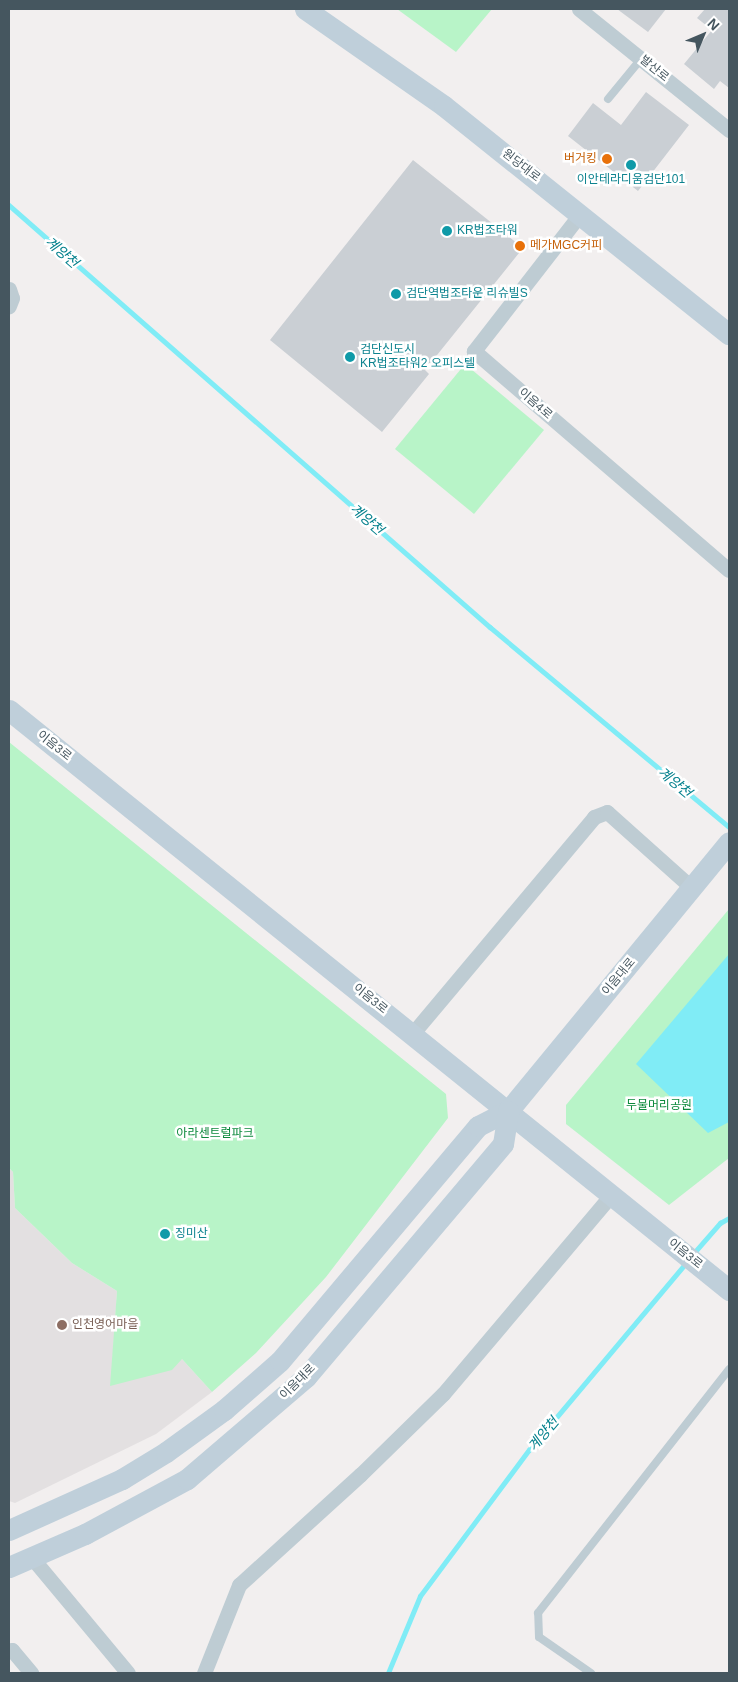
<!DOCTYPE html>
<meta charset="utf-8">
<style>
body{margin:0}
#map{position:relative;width:738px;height:1682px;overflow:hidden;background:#f2efef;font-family:Helvetica,"Noto Sans KR",sans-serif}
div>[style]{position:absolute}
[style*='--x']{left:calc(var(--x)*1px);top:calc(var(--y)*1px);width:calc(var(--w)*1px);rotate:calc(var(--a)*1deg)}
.education>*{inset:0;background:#e3e0e1}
.green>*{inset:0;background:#b8f4c8}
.water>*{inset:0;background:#80ecf6}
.stream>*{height:4.5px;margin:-2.25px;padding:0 2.25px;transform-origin:2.25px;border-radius:2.25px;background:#80ecf6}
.building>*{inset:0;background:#cacfd4}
.lane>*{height:8px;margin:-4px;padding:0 4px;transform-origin:4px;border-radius:4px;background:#beccd3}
.street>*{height:15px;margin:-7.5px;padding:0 7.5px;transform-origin:7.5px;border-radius:7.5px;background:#beccd3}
.secondary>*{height:21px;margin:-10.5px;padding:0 10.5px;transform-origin:10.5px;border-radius:10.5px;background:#bfcfda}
.dots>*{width:14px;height:14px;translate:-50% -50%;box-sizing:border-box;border:2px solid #fff;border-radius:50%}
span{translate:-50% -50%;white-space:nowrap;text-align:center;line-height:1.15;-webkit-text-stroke:5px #fff;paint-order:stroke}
.street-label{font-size:12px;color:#45565f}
.food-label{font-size:12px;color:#c56008}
.right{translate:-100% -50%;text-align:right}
.left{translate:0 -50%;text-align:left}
.culture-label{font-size:12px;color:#0d838f}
.park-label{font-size:12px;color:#0c893c}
.education-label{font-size:12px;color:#785e54}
.water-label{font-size:14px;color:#04818d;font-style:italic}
.frame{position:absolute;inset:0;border:10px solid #45565f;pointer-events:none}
.north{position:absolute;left:678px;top:10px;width:50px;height:50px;-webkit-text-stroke:4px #fff;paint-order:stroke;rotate:45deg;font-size:14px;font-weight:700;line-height:20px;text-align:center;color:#45565f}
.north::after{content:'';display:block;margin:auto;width:18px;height:22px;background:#45565f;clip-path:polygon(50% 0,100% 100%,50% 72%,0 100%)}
</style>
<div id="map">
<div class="education">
<i style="clip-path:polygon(9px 1168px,13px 1172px,15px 1208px,72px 1263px,117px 1291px,111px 1385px,182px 1359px,212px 1392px,156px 1434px,15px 1503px,9px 1501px)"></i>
</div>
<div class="green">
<i style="clip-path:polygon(397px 9px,492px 9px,456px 52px)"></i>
<i style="clip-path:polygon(465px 364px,544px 430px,474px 514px,395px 449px)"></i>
<i style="clip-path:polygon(9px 742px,446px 1094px,448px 1118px,326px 1277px,256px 1353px,212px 1392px,182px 1359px,172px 1370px,110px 1386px,117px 1291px,72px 1263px,15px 1208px,13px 1172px,9px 1168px)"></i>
<i style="clip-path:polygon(729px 909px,729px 1158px,669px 1205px,566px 1124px,566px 1105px)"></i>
</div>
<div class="water">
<i style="clip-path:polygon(729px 954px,729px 1122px,708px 1133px,636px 1064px)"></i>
</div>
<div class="stream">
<i style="--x:9;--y:205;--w:640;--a:41.26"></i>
<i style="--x:490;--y:627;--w:312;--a:39.9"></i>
<i style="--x:693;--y:1254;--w:41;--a:-48.9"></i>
<i style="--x:720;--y:1223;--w:10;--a:-29"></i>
<i style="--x:388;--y:1673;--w:83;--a:-67.4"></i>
<i style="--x:420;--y:1596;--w:182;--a:-53.3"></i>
<i style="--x:529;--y:1450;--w:246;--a:-50"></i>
</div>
<div class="building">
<i style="clip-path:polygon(617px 9px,666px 9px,648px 32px)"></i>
<i style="clip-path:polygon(705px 9px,729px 9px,729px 88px,720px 81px,714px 89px,684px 64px,712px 30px,697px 18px)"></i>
<i style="clip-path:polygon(646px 92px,689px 125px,638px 191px,568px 136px,593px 103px,621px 125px)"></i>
<i style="clip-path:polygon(413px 160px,523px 248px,425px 370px,429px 374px,382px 432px,270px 340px)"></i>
</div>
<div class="lane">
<i style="--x:608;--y:99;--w:52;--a:-50.5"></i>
<i style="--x:591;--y:1673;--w:63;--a:-145.3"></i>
<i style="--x:539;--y:1637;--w:24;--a:-92"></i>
<i style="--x:538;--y:1613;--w:310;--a:-51.9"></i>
</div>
<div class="street">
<i style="--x:579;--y:9;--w:193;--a:38.9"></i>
<i style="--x:581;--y:213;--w:175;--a:127.8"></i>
<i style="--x:474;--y:351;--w:336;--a:40.7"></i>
<i style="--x:9;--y:289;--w:9;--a:72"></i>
<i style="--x:12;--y:298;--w:9;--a:111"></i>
<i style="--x:413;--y:1033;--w:282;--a:-50"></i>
<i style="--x:594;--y:817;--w:14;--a:-21"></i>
<i style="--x:607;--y:812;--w:114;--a:41.8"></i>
<i style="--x:33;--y:1559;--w:148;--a:50.2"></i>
<i style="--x:9;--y:1651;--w:3;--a:-18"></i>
<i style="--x:12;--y:1650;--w:30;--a:50"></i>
<i style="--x:204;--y:1673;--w:95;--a:-68.3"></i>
<i style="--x:239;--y:1585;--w:164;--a:-42.3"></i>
<i style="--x:360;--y:1475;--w:116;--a:-44.3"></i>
<i style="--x:443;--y:1394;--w:260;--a:-49.8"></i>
</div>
<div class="secondary">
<i style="--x:305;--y:9;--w:169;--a:34.9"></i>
<i style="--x:444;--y:106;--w:365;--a:38.7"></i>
<i style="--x:9;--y:710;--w:925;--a:38.85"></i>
<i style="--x:9;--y:1530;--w:124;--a:-24.3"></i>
<i style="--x:122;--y:1479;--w:52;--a:-31.5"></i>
<i style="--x:166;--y:1452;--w:72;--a:-35.9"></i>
<i style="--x:224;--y:1410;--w:74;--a:-41.2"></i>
<i style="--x:280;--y:1361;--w:307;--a:-49.9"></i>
<i style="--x:478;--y:1126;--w:34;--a:-27"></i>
<i style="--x:508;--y:1111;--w:348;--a:-50.6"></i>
<i style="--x:9;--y:1567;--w:83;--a:-23.5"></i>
<i style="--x:85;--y:1534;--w:116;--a:-28.3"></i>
<i style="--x:187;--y:1479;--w:157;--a:-40.6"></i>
<i style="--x:306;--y:1377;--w:305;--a:-49.8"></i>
<i style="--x:503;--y:1144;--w:33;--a:-81"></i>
</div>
<div class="dots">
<i style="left:607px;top:159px;background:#e8710a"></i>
<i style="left:631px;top:165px;background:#0f9aa8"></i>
<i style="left:447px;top:231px;background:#0f9aa8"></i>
<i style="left:520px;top:246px;background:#e8710a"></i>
<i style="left:396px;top:294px;background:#0f9aa8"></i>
<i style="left:350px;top:357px;background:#0f9aa8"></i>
<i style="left:165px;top:1234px;background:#0f9aa8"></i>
<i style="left:62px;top:1325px;background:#8d6e63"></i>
</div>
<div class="street-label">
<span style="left:654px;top:69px;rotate:39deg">발산로</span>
<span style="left:521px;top:166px;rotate:38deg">원당대로</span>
<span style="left:535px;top:404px;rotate:41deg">이음4로</span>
<span style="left:54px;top:746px;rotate:39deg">이음3로</span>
<span style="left:619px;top:977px;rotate:-50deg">이음대로</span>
<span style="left:370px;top:999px;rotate:39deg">이음3로</span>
<span style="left:685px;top:1254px;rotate:39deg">이음3로</span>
<span style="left:298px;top:1382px;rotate:-45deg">이음대로</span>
</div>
<div class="food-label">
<span class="right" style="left:597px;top:159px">버거킹</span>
<span class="left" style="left:530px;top:246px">메가MGC커피</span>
</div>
<div class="culture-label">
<span style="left:631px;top:180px">이안테라디움검단101</span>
<span class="left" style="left:457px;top:231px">KR법조타워</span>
<span class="left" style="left:406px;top:294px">검단역법조타운 리슈빌S</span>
<span class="left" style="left:360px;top:357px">검단신도시<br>KR법조타워2 오피스텔</span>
<span class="left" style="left:175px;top:1234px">징미산</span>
</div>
<div class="park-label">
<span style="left:659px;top:1106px">두물머리공원</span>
<span style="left:215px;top:1134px">아라센트럴파크</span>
</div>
<div class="education-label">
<span class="left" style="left:72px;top:1325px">인천영어마을</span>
</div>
<div class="water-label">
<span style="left:62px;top:252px;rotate:41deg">계양천</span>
<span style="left:367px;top:519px;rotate:41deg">계양천</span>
<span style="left:675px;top:782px;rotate:40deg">계양천</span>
<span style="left:543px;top:1434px;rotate:-50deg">계양천</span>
</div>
<div class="frame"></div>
<div class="north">N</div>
</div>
